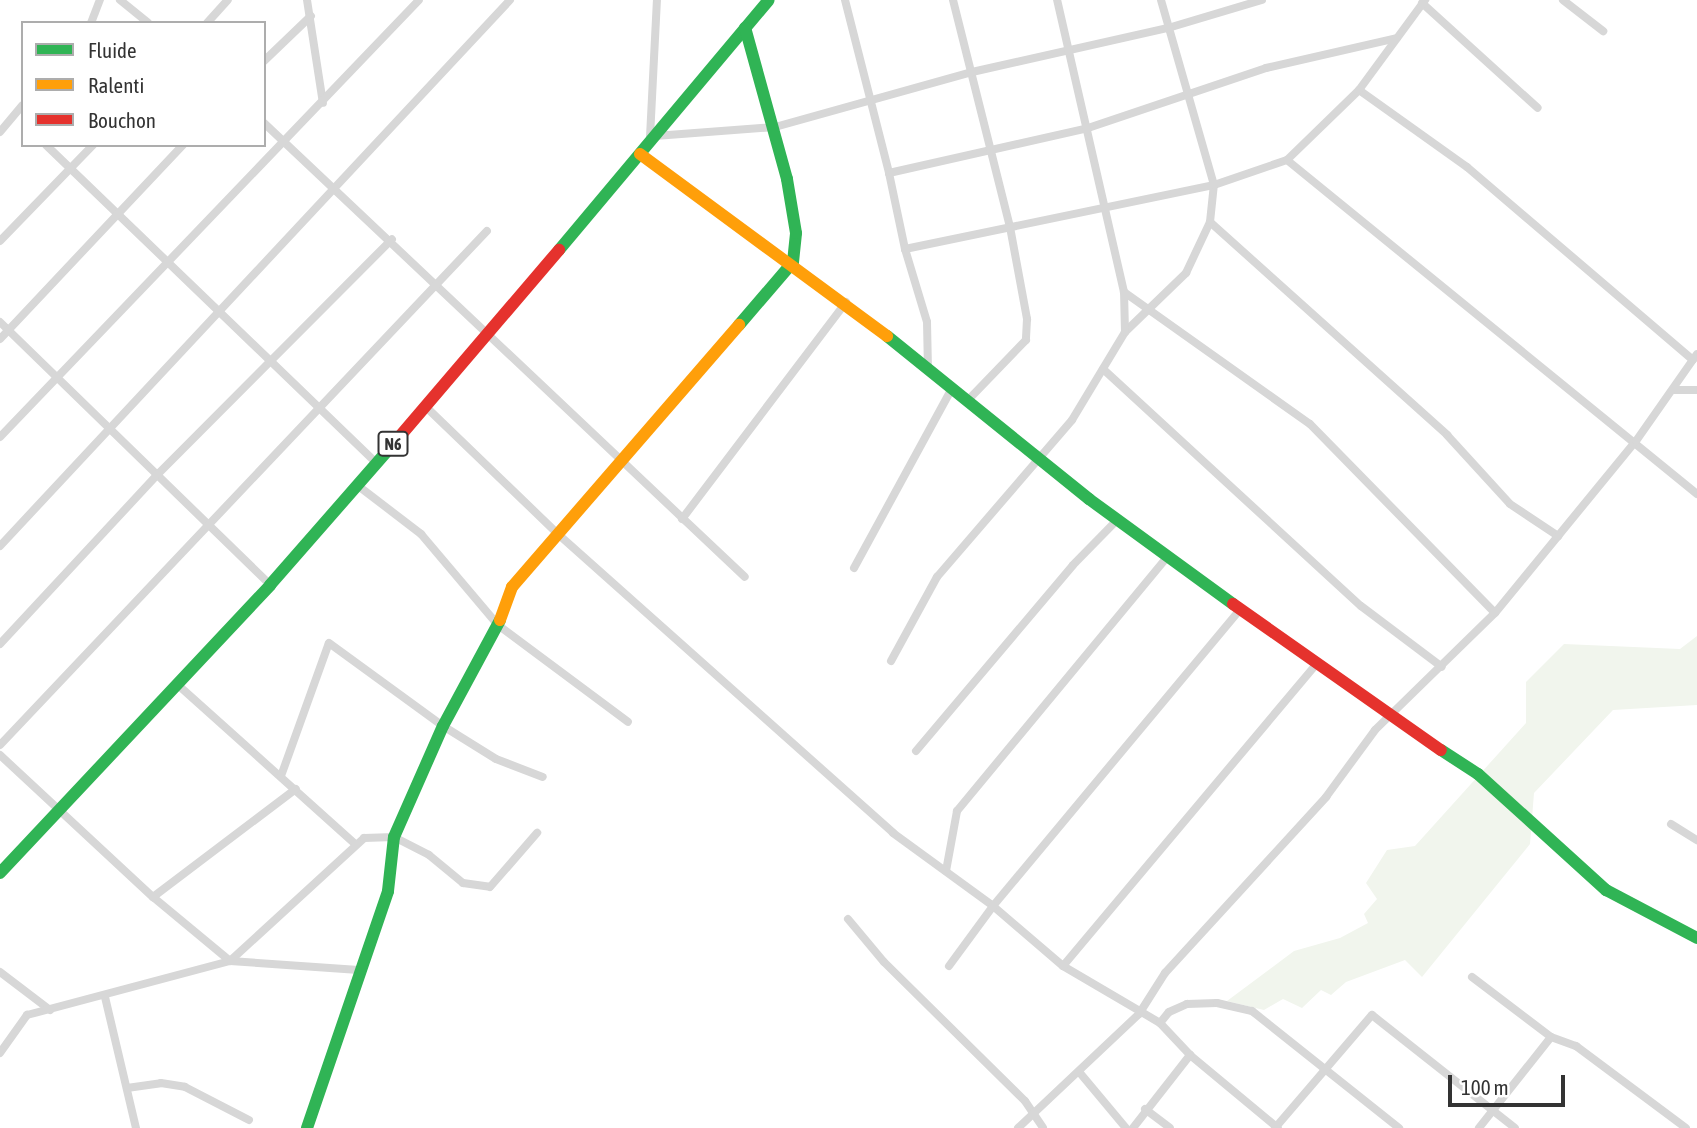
<!DOCTYPE html>
<style>
body{margin:0}
#map{position:relative;width:1697px;height:1128px;overflow:hidden;background:#fff;font-family:"Asap Condensed",sans-serif}
div>[style]{position:absolute}
[style*='--x']{left:calc(var(--x)*1px);top:calc(var(--y)*1px);width:calc(var(--w)*1px);rotate:calc(var(--a)*1deg)}
.green>*{inset:0;background:#f1f5ed}
.street>*{height:8px;margin:-4px;padding:0 4px;transform-origin:4px;border-radius:4px;background:#d7d7d7}
.fast>*{height:12px;margin:-6px;padding:0 6px;transform-origin:6px;border-radius:6px;background:#30b455}
.slow>*{height:12px;margin:-6px;padding:0 6px;transform-origin:6px;border-radius:6px;background:#ff9f0a}
.jam>*{height:12px;margin:-6px;padding:0 6px;transform-origin:6px;border-radius:6px;background:#e5322d}
span{translate:-50% -50%;white-space:nowrap;text-align:center;line-height:1.15;-webkit-text-stroke:7px #fff;paint-order:stroke}
.shield-label span{padding:2px 5px;background:#fff;border:2px solid;border-radius:5px;-webkit-text-stroke-width:0}
.shield-label{font-size:16px;color:#333;font-weight:700}
.legend{position:absolute;left:21px;top:21px;width:245px;height:126px;box-sizing:border-box;background:#fff;border:2px solid #adadad;margin:0;padding:9px 12px;list-style:none;font-size:21px;color:#333}
.legend li{display:flex;align-items:center;gap:14px;height:35px}
.legend b{width:35px;border:2px solid #adadad}
.scale{position:absolute;left:1448px;top:1075px;width:117px;height:32px;box-sizing:border-box;border:4px solid #333;border-top:0;padding-left:9px;font-size:21px;line-height:24px;white-space:nowrap;color:#333;-webkit-text-stroke:5px #fff;paint-order:stroke}
</style>
<div id="map">
<div class="green">
<i style="clip-path:polygon(1697px 636px,1697px 705px,1613px 710px,1534px 793px,1530px 844px,1422px 977px,1405px 960px,1346px 982px,1331px 995px,1321px 990px,1302px 1008px,1283px 999px,1264px 1010px,1227px 1001px,1294px 951px,1340px 938px,1368px 923px,1364px 914px,1377px 899px,1366px 883px,1387px 850px,1415px 846px,1526px 723px,1526px 682px,1564px 644px,1680px 649px)"></i>
</div>
<div class="street">
<i style="--x:120;--y:0;--w:36;--a:39"></i>
<i style="--x:307;--y:0;--w:104;--a:81.2"></i>
<i style="--x:845;--y:0;--w:179;--a:75.7"></i>
<i style="--x:889;--y:173;--w:204;--a:-12.7"></i>
<i style="--x:1088;--y:128;--w:188;--a:-18.6"></i>
<i style="--x:1266;--y:68;--w:134;--a:-12.9"></i>
<i style="--x:953;--y:0;--w:234;--a:75.9"></i>
<i style="--x:1010;--y:227;--w:94;--a:79.5"></i>
<i style="--x:1027;--y:319;--w:21;--a:93"></i>
<i style="--x:1026;--y:340;--w:83;--a:134"></i>
<i style="--x:1563;--y:0;--w:51;--a:37.8"></i>
<i style="--x:1422;--y:3;--w:156;--a:42.2"></i>
<i style="--x:91;--y:23;--w:25;--a:-69"></i>
<i style="--x:207;--y:23;--w:31;--a:-48"></i>
<i style="--x:264;--y:61;--w:65;--a:-43.8"></i>
<i style="--x:1359;--y:90;--w:133;--a:35.5"></i>
<i style="--x:1467;--y:167;--w:297;--a:40.5"></i>
<i style="--x:264;--y:123;--w:661;--a:43.35"></i>
<i style="--x:0;--y:132;--w:35;--a:-50"></i>
<i style="--x:655;--y:136;--w:120;--a:-4.3"></i>
<i style="--x:775;--y:127;--w:205;--a:-15.6"></i>
<i style="--x:972;--y:72;--w:201;--a:-12.7"></i>
<i style="--x:1168;--y:28;--w:98;--a:-16.6"></i>
<i style="--x:650;--y:137;--w:137;--a:-87.1"></i>
<i style="--x:46;--y:145;--w:458;--a:43.9"></i>
<i style="--x:1287;--y:160;--w:529;--a:39.17"></i>
<i style="--x:889;--y:173;--w:78;--a:78.1"></i>
<i style="--x:905;--y:249;--w:76;--a:73.2"></i>
<i style="--x:927;--y:322;--w:46;--a:88.8"></i>
<i style="--x:1210;--y:222;--w:319;--a:41.9"></i>
<i style="--x:1447;--y:435;--w:93;--a:47.6"></i>
<i style="--x:1510;--y:504;--w:58;--a:33.7"></i>
<i style="--x:0;--y:241;--w:134;--a:-45.9"></i>
<i style="--x:905;--y:249;--w:316;--a:-11.7"></i>
<i style="--x:1214;--y:185;--w:77;--a:-18.9"></i>
<i style="--x:1287;--y:160;--w:100;--a:-44.2"></i>
<i style="--x:1359;--y:90;--w:112;--a:-53.7"></i>
<i style="--x:1124;--y:292;--w:228;--a:35.4"></i>
<i style="--x:1310;--y:424;--w:264;--a:45.6"></i>
<i style="--x:0;--y:322;--w:377;--a:44.2"></i>
<i style="--x:1125;--y:332;--w:85;--a:-44"></i>
<i style="--x:1186;--y:273;--w:56;--a:-64.8"></i>
<i style="--x:1210;--y:222;--w:37;--a:-84"></i>
<i style="--x:1214;--y:185;--w:192;--a:-106"></i>
<i style="--x:0;--y:339;--w:267;--a:-46.7"></i>
<i style="--x:1103;--y:369;--w:350;--a:42.6"></i>
<i style="--x:1361;--y:606;--w:101;--a:37"></i>
<i style="--x:1674;--y:390;--w:23;--a:0"></i>
<i style="--x:426;--y:407;--w:185;--a:43.9"></i>
<i style="--x:559;--y:535;--w:448;--a:41.7"></i>
<i style="--x:893;--y:833;--w:124;--a:36.1"></i>
<i style="--x:993;--y:906;--w:92;--a:40.6"></i>
<i style="--x:1063;--y:966;--w:113;--a:30.4"></i>
<i style="--x:1160;--y:1023;--w:44;--a:46.8"></i>
<i style="--x:1190;--y:1055;--w:114;--a:39.7"></i>
<i style="--x:0;--y:437;--w:605;--a:-46.2"></i>
<i style="--x:357;--y:485;--w:81;--a:37.4"></i>
<i style="--x:421;--y:534;--w:119;--a:49.8"></i>
<i style="--x:498;--y:625;--w:162;--a:36.7"></i>
<i style="--x:682;--y:519;--w:272;--a:-52.9"></i>
<i style="--x:0;--y:546;--w:747;--a:-46.95"></i>
<i style="--x:854;--y:568;--w:205;--a:-61.4"></i>
<i style="--x:0;--y:644;--w:233;--a:-47.1"></i>
<i style="--x:159;--y:473;--w:330;--a:-45.1"></i>
<i style="--x:891;--y:661;--w:96;--a:-61.3"></i>
<i style="--x:937;--y:577;--w:207;--a:-49.3"></i>
<i style="--x:1072;--y:420;--w:103;--a:-58.9"></i>
<i style="--x:1125;--y:332;--w:40;--a:-91.4"></i>
<i style="--x:1124;--y:292;--w:300;--a:-102.9"></i>
<i style="--x:178;--y:685;--w:238;--a:41.9"></i>
<i style="--x:0;--y:745;--w:708;--a:-46.55"></i>
<i style="--x:916;--y:751;--w:243;--a:-49.8"></i>
<i style="--x:1073;--y:565;--w:64;--a:-45.6"></i>
<i style="--x:0;--y:755;--w:209;--a:42.9"></i>
<i style="--x:153;--y:897;--w:100;--a:39.7"></i>
<i style="--x:230;--y:961;--w:129;--a:4"></i>
<i style="--x:281;--y:776;--w:141;--a:-70.2"></i>
<i style="--x:329;--y:643;--w:141;--a:36.1"></i>
<i style="--x:443;--y:726;--w:62;--a:31.9"></i>
<i style="--x:496;--y:759;--w:50;--a:21"></i>
<i style="--x:1671;--y:824;--w:31;--a:32"></i>
<i style="--x:946;--y:871;--w:61;--a:-79.6"></i>
<i style="--x:957;--y:811;--w:332;--a:-50.4"></i>
<i style="--x:153;--y:897;--w:179;--a:-37.1"></i>
<i style="--x:848;--y:919;--w:56;--a:50.1"></i>
<i style="--x:884;--y:962;--w:198;--a:44.6"></i>
<i style="--x:1025;--y:1101;--w:32;--a:56"></i>
<i style="--x:949;--y:966;--w:74;--a:-53.7"></i>
<i style="--x:993;--y:906;--w:386;--a:-50.2"></i>
<i style="--x:1063;--y:966;--w:392;--a:-50"></i>
<i style="--x:0;--y:972;--w:63;--a:37.2"></i>
<i style="--x:1472;--y:977;--w:99;--a:37.2"></i>
<i style="--x:1551;--y:1037;--w:116;--a:128.4"></i>
<i style="--x:105;--y:997;--w:135;--a:76.7"></i>
<i style="--x:1160;--y:1023;--w:14;--a:-51"></i>
<i style="--x:1169;--y:1012;--w:20;--a:-24"></i>
<i style="--x:1187;--y:1004;--w:30;--a:-2"></i>
<i style="--x:1217;--y:1003;--w:36;--a:13"></i>
<i style="--x:1252;--y:1011;--w:188;--a:38.5"></i>
<i style="--x:1551;--y:1037;--w:27;--a:20"></i>
<i style="--x:1576;--y:1046;--w:137;--a:36.7"></i>
<i style="--x:0;--y:1053;--w:47;--a:-54.6"></i>
<i style="--x:27;--y:1015;--w:210;--a:-14.9"></i>
<i style="--x:230;--y:961;--w:182;--a:-42.5"></i>
<i style="--x:364;--y:838;--w:30;--a:-2"></i>
<i style="--x:394;--y:837;--w:39;--a:27"></i>
<i style="--x:429;--y:855;--w:44;--a:39.5"></i>
<i style="--x:463;--y:883;--w:27;--a:8"></i>
<i style="--x:490;--y:887;--w:72;--a:-49"></i>
<i style="--x:1080;--y:1073;--w:72;--a:50.1"></i>
<i style="--x:127;--y:1088;--w:34;--a:-8"></i>
<i style="--x:161;--y:1083;--w:24;--a:9"></i>
<i style="--x:185;--y:1087;--w:72;--a:27.3"></i>
<i style="--x:1145;--y:1109;--w:31;--a:37"></i>
<i style="--x:1018;--y:1128;--w:166;--a:-43.3"></i>
<i style="--x:1139;--y:1014;--w:49;--a:-57.6"></i>
<i style="--x:1165;--y:973;--w:239;--a:-47.5"></i>
<i style="--x:1326;--y:797;--w:83;--a:-53.8"></i>
<i style="--x:1375;--y:730;--w:168;--a:-44.3"></i>
<i style="--x:1495;--y:613;--w:222;--a:-50.7"></i>
<i style="--x:1636;--y:441;--w:106;--a:-55"></i>
<i style="--x:1133;--y:1128;--w:93;--a:-52"></i>
<i style="--x:1275;--y:1128;--w:149;--a:-49.4"></i>
<i style="--x:1372;--y:1015;--w:182;--a:38.3"></i>
</div>
<div class="fast">
<i style="--x:559;--y:250;--w:326;--a:-50"></i>
<i style="--x:739;--y:325;--w:83;--a:-49.4"></i>
<i style="--x:793;--y:262;--w:29;--a:-84"></i>
<i style="--x:796;--y:233;--w:55;--a:-99.5"></i>
<i style="--x:787;--y:179;--w:157;--a:-105.5"></i>
<i style="--x:887;--y:336;--w:260;--a:38.9"></i>
<i style="--x:1089;--y:499;--w:178;--a:36.1"></i>
<i style="--x:1441;--y:750;--w:44;--a:33"></i>
<i style="--x:1478;--y:774;--w:173;--a:42.2"></i>
<i style="--x:1606;--y:890;--w:103;--a:27.8"></i>
<i style="--x:0;--y:873;--w:395;--a:-46.8"></i>
<i style="--x:270;--y:585;--w:181;--a:-48.8"></i>
<i style="--x:307;--y:1128;--w:250;--a:-71.1"></i>
<i style="--x:388;--y:891;--w:54;--a:-83.7"></i>
<i style="--x:394;--y:837;--w:121;--a:-66.2"></i>
<i style="--x:443;--y:726;--w:120;--a:-61.7"></i>
</div>
<div class="slow">
<i style="--x:640;--y:154;--w:307;--a:36.4"></i>
<i style="--x:500;--y:620;--w:35;--a:-70"></i>
<i style="--x:512;--y:587;--w:347;--a:-49.1"></i>
</div>
<div class="jam">
<i style="--x:389;--y:449;--w:262;--a:-49.5"></i>
<i style="--x:1233;--y:604;--w:254;--a:35.1"></i>
</div>
<div class="shield-label">
<span style="left:393px;top:444px">N6</span>
</div>
<ul class="legend">
<li><b style="height:9px;background:#30b455"></b>Fluide</li>
<li><b style="height:9px;background:#ff9f0a"></b>Ralenti</li>
<li><b style="height:9px;background:#e5322d"></b>Bouchon</li>
</ul>
<div class="scale">100 m</div>
</div>
